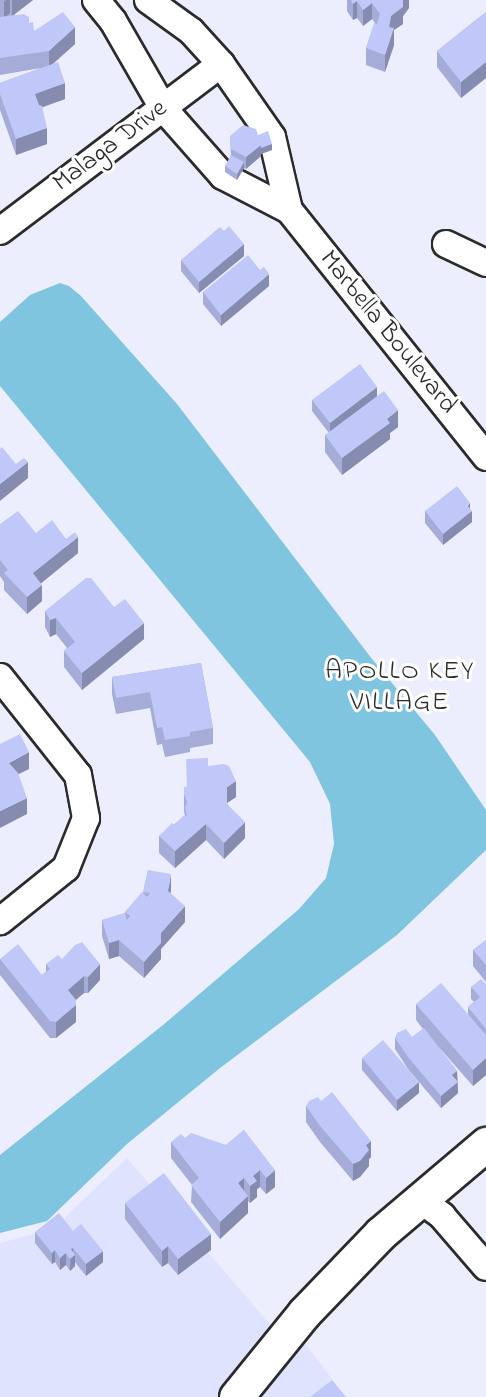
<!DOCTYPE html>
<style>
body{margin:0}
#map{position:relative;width:486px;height:1397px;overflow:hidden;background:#eceefe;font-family:"Indie Flower",sans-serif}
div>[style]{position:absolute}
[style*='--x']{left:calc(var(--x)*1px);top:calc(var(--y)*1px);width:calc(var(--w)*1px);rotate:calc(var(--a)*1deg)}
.built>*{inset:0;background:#dfe3fd}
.water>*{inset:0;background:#7fc5e0}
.roads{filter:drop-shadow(2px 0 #2b2b2b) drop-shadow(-2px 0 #2b2b2b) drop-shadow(0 2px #2b2b2b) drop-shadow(0 -2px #2b2b2b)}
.street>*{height:26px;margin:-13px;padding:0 13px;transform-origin:13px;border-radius:13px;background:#fff}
.secondary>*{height:33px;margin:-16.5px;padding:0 16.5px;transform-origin:16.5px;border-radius:16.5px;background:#fff}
.wall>*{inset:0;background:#a5acd7}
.shaded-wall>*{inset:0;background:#868caf}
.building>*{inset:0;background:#c0c8fa}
span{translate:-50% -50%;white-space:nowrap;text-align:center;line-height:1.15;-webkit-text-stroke:6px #fff;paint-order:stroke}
.street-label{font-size:26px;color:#2b2b2b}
.neighbourhood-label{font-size:27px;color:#2b2b2b;letter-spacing:1.5px}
</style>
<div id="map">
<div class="built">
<i style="clip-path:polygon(127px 1158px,275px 1330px,221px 1397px,0 1397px,0 1243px,53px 1229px)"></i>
<i style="clip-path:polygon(300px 1337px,346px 1397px,252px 1397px)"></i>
</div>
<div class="water">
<i style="clip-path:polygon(60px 283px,69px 286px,81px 296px,177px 404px,372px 659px,435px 735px,486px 810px,486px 850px,397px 935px,220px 1068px,127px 1144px,47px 1221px,0 1233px,0 1155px,163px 1025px,299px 909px,326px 878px,334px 844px,330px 804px,310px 762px,0 386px,0 322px,30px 295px)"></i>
</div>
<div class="roads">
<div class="street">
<i style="--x:96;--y:0;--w:27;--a:51"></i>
<i style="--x:113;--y:21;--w:100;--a:60.1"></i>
<i style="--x:163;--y:108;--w:91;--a:48.6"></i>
<i style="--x:223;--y:176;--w:74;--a:27.3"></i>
<i style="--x:289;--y:210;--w:316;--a:51.4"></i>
<i style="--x:148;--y:0;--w:53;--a:35.8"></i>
<i style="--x:191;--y:31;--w:45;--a:47.7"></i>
<i style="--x:221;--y:64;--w:89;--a:55.1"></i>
<i style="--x:272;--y:137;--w:75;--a:76.9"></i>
<i style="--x:0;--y:231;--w:277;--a:-37.1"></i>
<i style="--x:446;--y:244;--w:44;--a:25.4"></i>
<i style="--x:0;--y:677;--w:125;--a:51.5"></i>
<i style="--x:78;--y:775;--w:44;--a:79.5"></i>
<i style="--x:86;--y:818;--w:54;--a:111.8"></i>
<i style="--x:66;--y:868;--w:85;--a:141.2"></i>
<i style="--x:419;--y:1199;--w:29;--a:36"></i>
<i style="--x:442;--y:1216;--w:67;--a:49.2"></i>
</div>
<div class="secondary">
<i style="--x:236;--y:1397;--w:108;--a:-51"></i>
<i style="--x:304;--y:1313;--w:111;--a:-46.1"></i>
<i style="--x:381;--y:1233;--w:138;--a:-40.3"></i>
</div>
</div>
<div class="wall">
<i style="clip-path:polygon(0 0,33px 0,14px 15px,29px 23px,34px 31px,75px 44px,52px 65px,65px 99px,42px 107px,47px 144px,16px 155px,0 110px,0 83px,41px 68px,0 75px)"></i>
<i style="clip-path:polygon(347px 0,409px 0,409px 8px,403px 16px,403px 24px,394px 30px,394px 45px,385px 72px,366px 65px,366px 48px,375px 23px,372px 19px,363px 26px,357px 18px,353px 20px,347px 11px)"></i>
<i style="clip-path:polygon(486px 12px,486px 78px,461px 98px,437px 67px,437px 51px)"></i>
<i style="clip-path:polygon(258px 135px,272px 150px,261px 154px,261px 156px,246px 169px,244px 168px,237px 180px,225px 172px,225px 166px,231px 156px,230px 136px)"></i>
<i style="clip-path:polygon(244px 256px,199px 293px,181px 271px,181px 260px)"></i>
<i style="clip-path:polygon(269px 286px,221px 326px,203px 304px,203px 292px)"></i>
<i style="clip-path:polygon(377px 396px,398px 427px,390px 433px,390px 439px,342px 475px,325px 452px,325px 435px,329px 433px,312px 411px,312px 400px)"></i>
<i style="clip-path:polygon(470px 508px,472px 522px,443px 545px,425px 523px,425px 511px)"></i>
<i style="clip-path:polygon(0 524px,36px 533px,78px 553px,41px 583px,42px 601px,27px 614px,4px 590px,4px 582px,0 576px)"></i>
<i style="clip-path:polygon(114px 607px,144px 639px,82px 690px,64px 667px,64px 651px,67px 648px,56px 634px,50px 637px,45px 627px,45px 611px)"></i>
<i style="clip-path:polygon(201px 663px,213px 728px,213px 744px,190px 748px,190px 752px,165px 757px,162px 744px,157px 745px,150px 708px,116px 714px,112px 694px,112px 677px)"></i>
<i style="clip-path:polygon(208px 766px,236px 797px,227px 803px,245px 838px,224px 859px,206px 840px,175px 868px,159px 853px,159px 836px,185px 816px,184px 811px,184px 794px,186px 787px)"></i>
<i style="clip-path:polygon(148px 870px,171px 890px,170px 893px,185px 922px,161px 949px,161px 959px,144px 978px,119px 956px,109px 959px,102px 936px,102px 920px,125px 913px,125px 912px,143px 893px)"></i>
<i style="clip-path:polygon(486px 940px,486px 982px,473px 966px,473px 950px)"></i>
<i style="clip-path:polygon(0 959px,42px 975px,46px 972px,46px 964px,62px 959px,100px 980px,88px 993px,84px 993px,76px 1000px,76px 1022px,56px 1038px,50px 1038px,0 975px)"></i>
<i style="clip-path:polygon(486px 984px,486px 1075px,473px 1086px,436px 1044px,457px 1071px,458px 1093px,441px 1108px,408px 1069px,395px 1049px,395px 1038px,412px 1037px,423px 1029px,416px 1020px,416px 1004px,468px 1014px,468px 1007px,474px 1002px,471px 999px,471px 987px)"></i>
<i style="clip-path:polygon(362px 1058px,419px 1093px,397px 1111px,362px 1070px)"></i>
<i style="clip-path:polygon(321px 1101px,371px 1157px,369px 1159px,369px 1166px,360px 1177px,353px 1181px,320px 1142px,306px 1122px,306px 1106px)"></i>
<i style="clip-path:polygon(244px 1130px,275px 1187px,266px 1194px,260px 1187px,257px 1189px,257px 1197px,250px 1203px,248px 1201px,248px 1213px,220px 1239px,191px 1202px,192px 1185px,171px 1158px,171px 1142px,185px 1138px,226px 1145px)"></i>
<i style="clip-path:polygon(125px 1203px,211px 1250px,178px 1275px,168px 1263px,162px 1267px,125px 1219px)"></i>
<i style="clip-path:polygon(73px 1231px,103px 1262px,86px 1276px,75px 1262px,75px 1266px,70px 1271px,66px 1265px,60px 1270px,55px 1262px,52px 1264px,35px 1243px,35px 1232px)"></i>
</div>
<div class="shaded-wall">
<i style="clip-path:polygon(6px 0,10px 0,10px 13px,4px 18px,4px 2px)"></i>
<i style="clip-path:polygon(12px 0,33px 0,12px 16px)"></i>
<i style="clip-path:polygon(403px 0,409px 0,409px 8px,403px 16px,403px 24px,394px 30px,394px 45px,385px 72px,385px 55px,391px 16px)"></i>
<i style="clip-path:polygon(357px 1px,357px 18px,353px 20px,353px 4px)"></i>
<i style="clip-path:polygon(372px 3px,372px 19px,363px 26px,363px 10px)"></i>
<i style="clip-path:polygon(75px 27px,75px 44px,49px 67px,49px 51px)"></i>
<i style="clip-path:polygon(486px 62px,486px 78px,461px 98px,461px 82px)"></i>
<i style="clip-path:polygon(65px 83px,65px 99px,35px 110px,35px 94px)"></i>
<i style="clip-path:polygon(47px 128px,47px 144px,16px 155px,16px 139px)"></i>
<i style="clip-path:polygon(272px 144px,272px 150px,261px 154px,261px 156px,246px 169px,246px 157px,261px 145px)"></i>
<i style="clip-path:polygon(244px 162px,244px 168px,237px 180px,237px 174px)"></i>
<i style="clip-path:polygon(244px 244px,244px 256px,199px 293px,199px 282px)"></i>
<i style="clip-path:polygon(269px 274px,269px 286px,221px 326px,221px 315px)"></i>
<i style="clip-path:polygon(377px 387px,377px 399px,330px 434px,330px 423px)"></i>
<i style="clip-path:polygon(398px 410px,398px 427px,390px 433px,390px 439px,342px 475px,342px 458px,387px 419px)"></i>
<i style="clip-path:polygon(28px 462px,28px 478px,0 501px,0 484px)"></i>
<i style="clip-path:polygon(470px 503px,470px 512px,472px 511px,472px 522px,443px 545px,443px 534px)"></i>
<i style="clip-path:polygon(78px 537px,78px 553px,33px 590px,33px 573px)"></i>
<i style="clip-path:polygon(42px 585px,42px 601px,27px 614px,27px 597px)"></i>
<i style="clip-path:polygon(56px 618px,56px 634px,50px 637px,50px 620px)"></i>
<i style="clip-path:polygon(144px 623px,144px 639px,82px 690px,82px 673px)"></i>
<i style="clip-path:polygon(29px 752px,29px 769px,9px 779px,9px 763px)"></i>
<i style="clip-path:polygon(236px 781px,236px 797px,227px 803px,227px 787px)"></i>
<i style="clip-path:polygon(27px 798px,27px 814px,0 828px,0 811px)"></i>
<i style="clip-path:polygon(245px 822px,245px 838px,224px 859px,224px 843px)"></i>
<i style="clip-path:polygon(206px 824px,206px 840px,175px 868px,175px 851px)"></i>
<i style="clip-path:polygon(171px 874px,171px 890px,168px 907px,168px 891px)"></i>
<i style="clip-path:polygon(185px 906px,185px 922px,161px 949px,161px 959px,144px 978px,144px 962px,161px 933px)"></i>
<i style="clip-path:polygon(119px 940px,119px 956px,109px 959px,109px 943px)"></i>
<i style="clip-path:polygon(100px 964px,100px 980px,88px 993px,88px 977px)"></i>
<i style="clip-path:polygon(84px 976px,84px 993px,68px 1006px,68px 990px)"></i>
<i style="clip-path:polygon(76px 1000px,76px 1022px,56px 1038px,56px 1022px)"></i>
<i style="clip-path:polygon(486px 1058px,486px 1075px,473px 1086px,473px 1070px)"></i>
<i style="clip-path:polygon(457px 1071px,458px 1093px,441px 1108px,441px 1096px,452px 1075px)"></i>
<i style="clip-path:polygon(419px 1082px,419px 1093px,397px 1111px,397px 1100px)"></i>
<i style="clip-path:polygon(371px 1141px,371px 1157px,369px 1159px,369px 1166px,360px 1177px,353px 1181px,353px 1164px,366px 1145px)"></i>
<i style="clip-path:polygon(260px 1170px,260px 1187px,257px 1189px,257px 1197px,250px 1203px,250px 1186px,253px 1176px)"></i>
<i style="clip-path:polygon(275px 1170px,275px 1187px,266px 1194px,266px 1178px)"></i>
<i style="clip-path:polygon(244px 1178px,244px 1194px,238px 1183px)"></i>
<i style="clip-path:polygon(248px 1196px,248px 1213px,220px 1239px,220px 1222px)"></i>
<i style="clip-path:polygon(211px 1234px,211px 1250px,178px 1275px,178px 1259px)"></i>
<i style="clip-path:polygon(168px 1246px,168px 1263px,162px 1267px,162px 1251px)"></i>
<i style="clip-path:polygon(73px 1248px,73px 1256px,75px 1255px,75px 1266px,70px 1271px,71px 1249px)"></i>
<i style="clip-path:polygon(55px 1250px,55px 1262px,52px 1264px,52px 1253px)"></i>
<i style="clip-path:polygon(103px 1251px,103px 1262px,86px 1276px,86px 1264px)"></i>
<i style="clip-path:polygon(66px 1253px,66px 1265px,60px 1270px,60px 1258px)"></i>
</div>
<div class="building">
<i style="clip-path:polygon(351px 0,403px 0,403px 7px,391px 16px,389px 27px,394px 28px,385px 55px,366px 48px,374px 23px,377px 24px,380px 14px,372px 3px,363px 10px,357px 1px,353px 4px)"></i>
<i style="clip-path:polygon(63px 12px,75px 27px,49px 51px,0 58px,0 17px,24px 14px,29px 17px,29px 23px,33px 22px,34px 31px)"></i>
<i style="clip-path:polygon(486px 12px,486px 62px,461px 82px,437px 51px)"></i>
<i style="clip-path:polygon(58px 62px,65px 83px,35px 94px,39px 105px,42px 106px,47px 128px,16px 139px,0 94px,0 83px)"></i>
<i style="clip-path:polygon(243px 125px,256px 129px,261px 145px,246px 157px,231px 149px,230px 136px)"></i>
<i style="clip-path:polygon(268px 131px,272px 144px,261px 148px,258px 135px)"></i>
<i style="clip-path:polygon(231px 155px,244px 162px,237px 174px,225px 166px)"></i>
<i style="clip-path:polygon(229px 226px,244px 244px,199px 282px,181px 260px,220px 227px,224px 231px)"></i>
<i style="clip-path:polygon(248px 255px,260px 270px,264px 267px,269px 274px,221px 315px,203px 292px)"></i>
<i style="clip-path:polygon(360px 364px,377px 387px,330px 423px,312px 400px)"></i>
<i style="clip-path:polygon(384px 391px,398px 410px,387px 419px,390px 423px,342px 458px,325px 435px)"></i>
<i style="clip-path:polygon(2px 447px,16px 464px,24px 458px,28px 462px,0 484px,0 449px)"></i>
<i style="clip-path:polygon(457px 486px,470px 503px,467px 505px,472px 511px,443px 534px,425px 511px)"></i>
<i style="clip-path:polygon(18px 511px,36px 533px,52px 520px,66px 539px,75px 532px,78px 537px,33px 573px,42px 585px,27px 597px,4px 573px,8px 570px,0 560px,0 524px)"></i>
<i style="clip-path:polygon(86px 578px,91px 578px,114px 607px,125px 599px,144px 623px,82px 673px,64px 651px,75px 642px,56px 618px,50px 620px,45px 611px)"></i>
<i style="clip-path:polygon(201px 663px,213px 728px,190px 732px,190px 736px,165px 740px,162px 727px,157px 728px,150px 692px,116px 698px,112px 677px)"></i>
<i style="clip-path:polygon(20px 734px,29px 752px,9px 763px,18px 773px,27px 798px,0 811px,0 744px)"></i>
<i style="clip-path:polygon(208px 758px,208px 766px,224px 764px,229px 766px,236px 781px,227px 787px,227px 804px,245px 822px,224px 843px,206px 824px,175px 851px,159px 836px,172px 823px,174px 825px,183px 816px,187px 816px,185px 808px,187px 802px,184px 794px,184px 787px,187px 787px,186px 759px)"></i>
<i style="clip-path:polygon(148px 870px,171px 874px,168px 891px,185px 906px,161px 933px,161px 943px,144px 962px,119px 940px,109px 943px,102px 920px,125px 913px,127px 920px,130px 916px,125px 912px,142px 892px,147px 897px,150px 893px,143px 892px)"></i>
<i style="clip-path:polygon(486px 940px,486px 965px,473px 950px)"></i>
<i style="clip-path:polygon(82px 942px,100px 964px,88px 977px,84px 976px,68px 990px,76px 1000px,76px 1005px,56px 1022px,50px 1021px,0 959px,18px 944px,42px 975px,50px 969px,46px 964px,58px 955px,62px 959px,75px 945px)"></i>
<i style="clip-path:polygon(481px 979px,486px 984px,486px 1029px,468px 1007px,480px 997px,471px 987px)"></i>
<i style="clip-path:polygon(441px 983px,486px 1035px,486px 1058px,473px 1070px,416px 1004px)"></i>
<i style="clip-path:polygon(424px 1028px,457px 1071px,452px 1075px,458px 1082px,441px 1096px,408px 1057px,395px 1038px,397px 1033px,406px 1029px,412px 1037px)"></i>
<i style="clip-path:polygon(383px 1040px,419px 1082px,397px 1100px,362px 1058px)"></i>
<i style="clip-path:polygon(332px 1092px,371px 1141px,366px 1145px,369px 1150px,360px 1161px,353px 1164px,320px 1126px,306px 1106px,309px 1101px,318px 1097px,321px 1101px)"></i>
<i style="clip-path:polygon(244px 1130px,275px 1170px,266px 1178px,260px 1170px,253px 1176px,257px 1181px,250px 1186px,244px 1178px,238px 1183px,248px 1196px,220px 1222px,191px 1185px,199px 1178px,171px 1142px,181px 1134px,185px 1138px,191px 1133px,226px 1145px)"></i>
<i style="clip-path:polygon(164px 1173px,211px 1234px,178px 1259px,168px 1246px,162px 1251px,125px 1203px)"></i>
<i style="clip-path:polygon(59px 1213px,73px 1231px,81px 1224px,103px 1251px,86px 1264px,73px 1248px,71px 1249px,75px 1255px,70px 1259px,66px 1253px,60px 1258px,55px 1250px,52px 1253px,35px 1232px)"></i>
<i style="clip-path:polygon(332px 1380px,346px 1397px,310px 1397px)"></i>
</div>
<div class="street-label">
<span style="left:111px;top:147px;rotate:-37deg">Malaga Drive</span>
<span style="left:387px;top:333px;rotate:51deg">Marbella Boulevard</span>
</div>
<div class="neighbourhood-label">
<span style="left:400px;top:687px">APOLLO KEY<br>VILLAGE</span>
</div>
</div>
